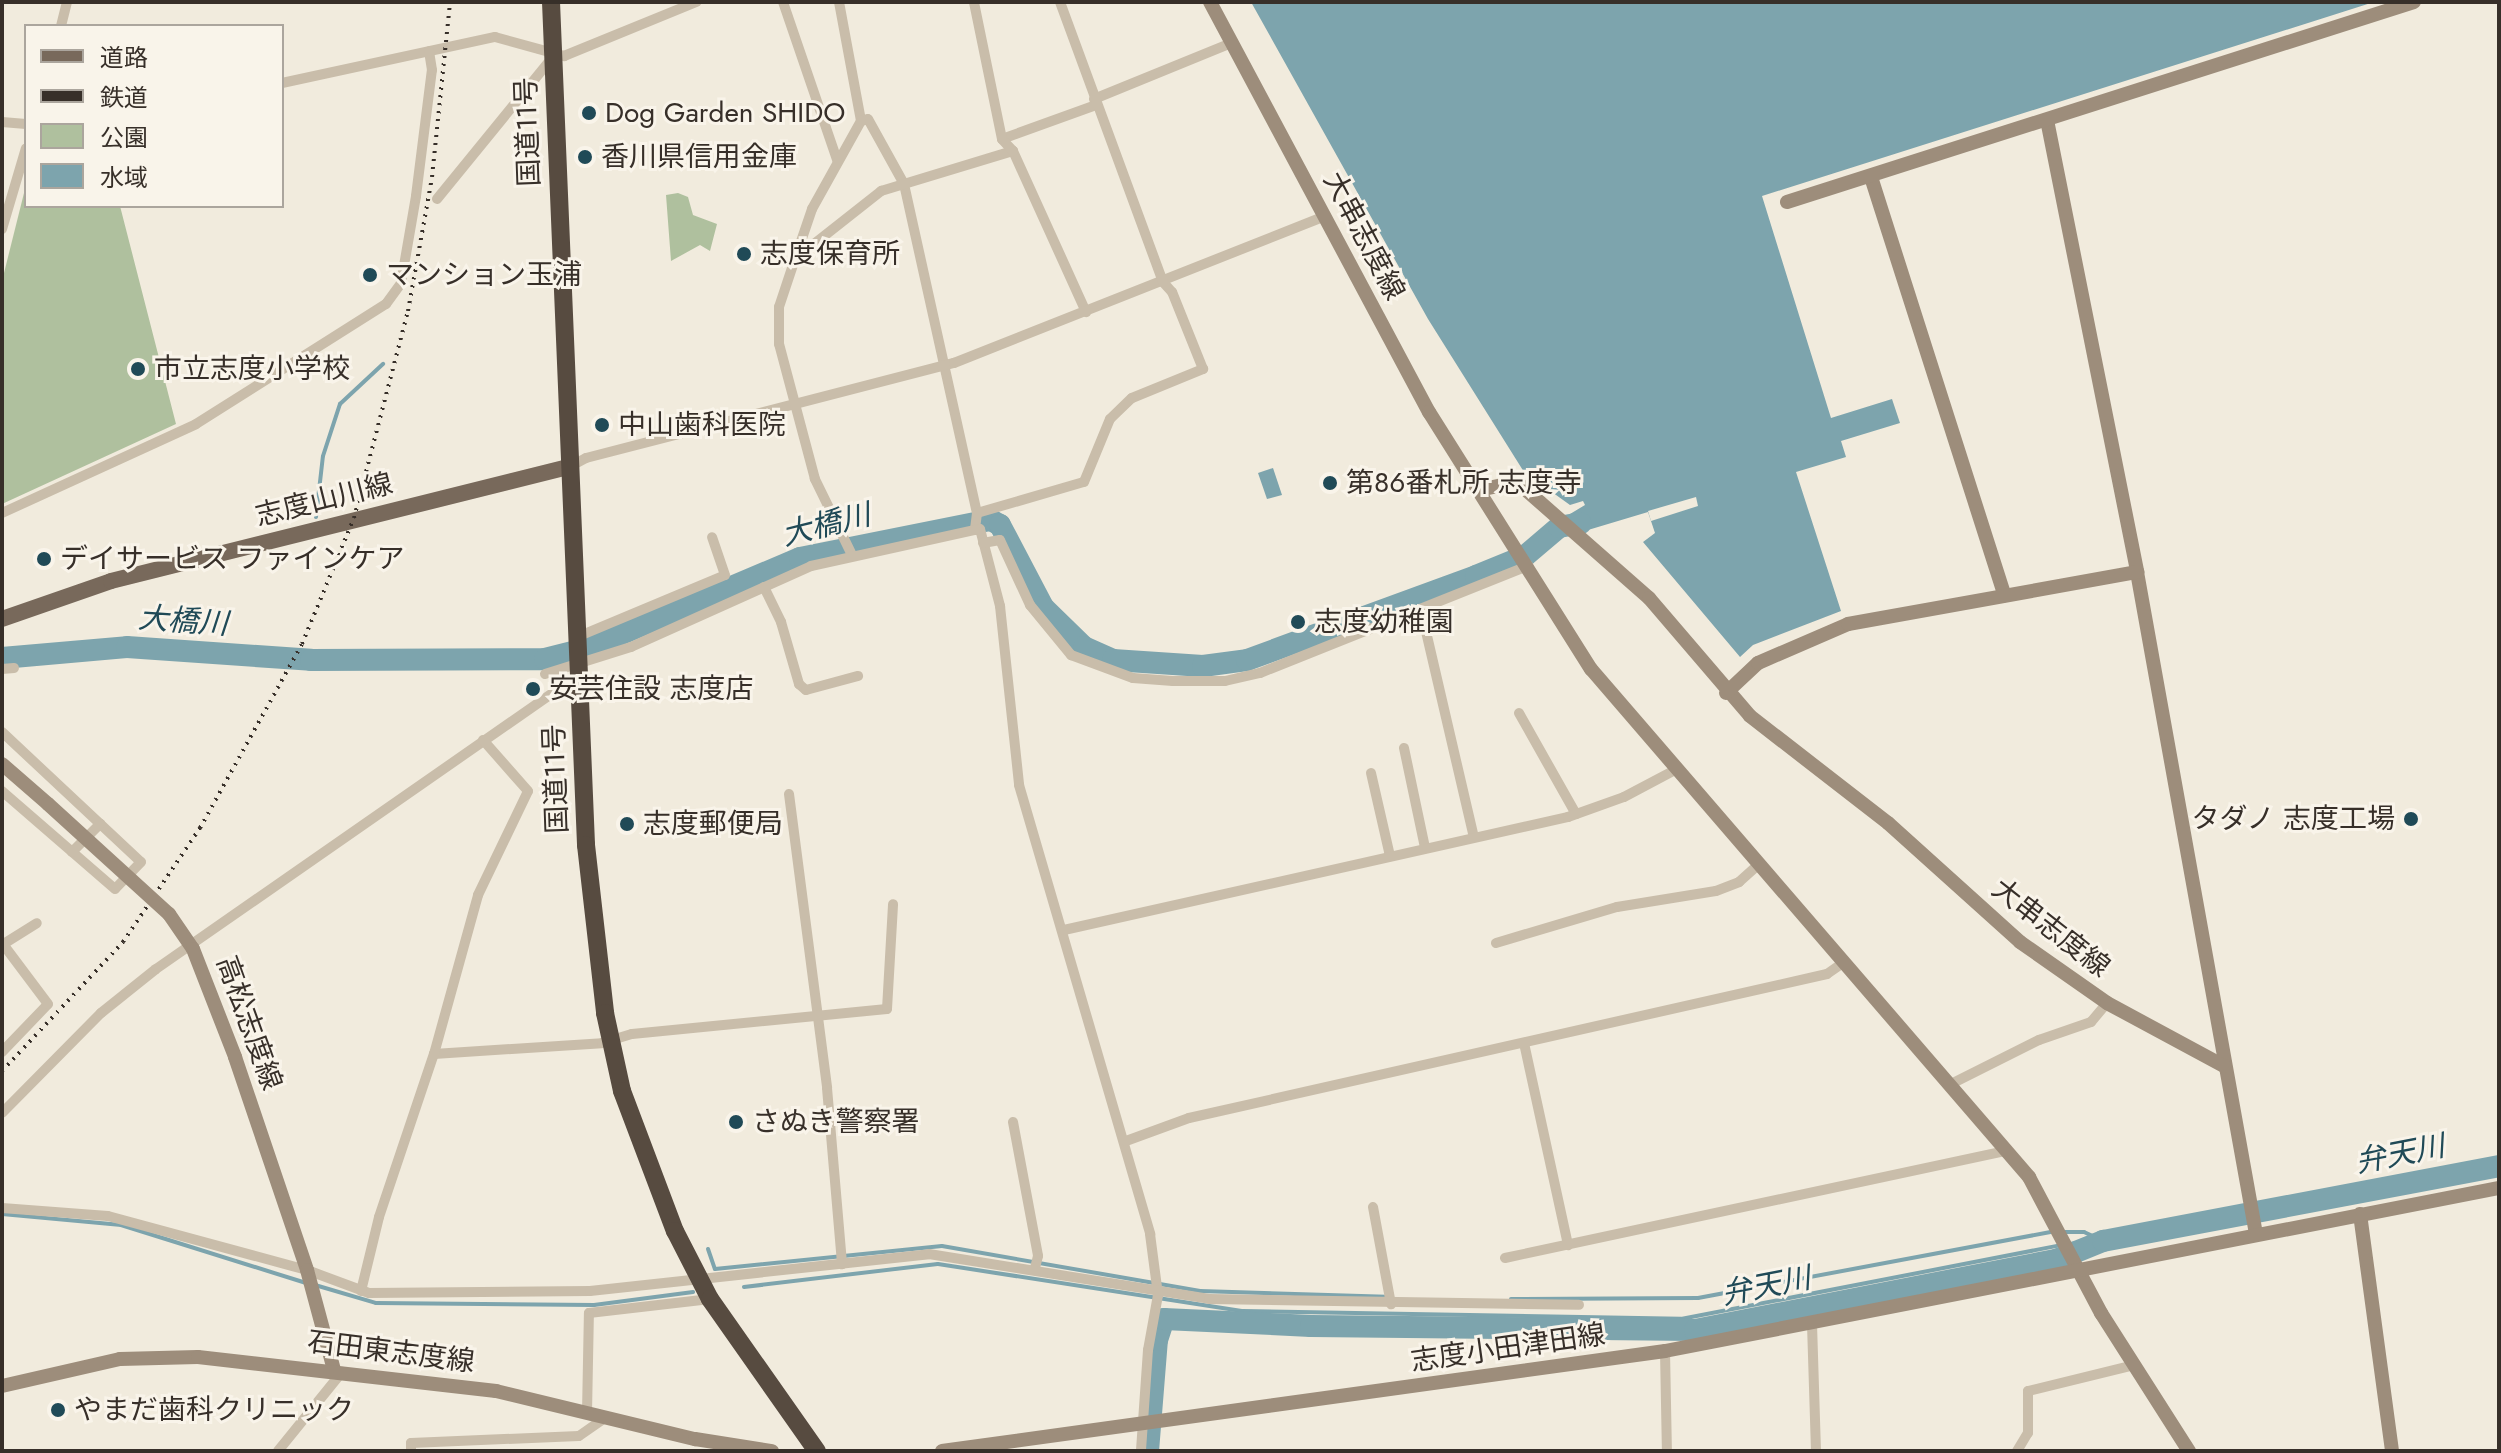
<!DOCTYPE html>
<meta charset="utf-8">
<style>
body{margin:0}
#map{position:relative;width:2501px;height:1453px;overflow:hidden;background:#f1ebdd;font-family:Jost,"Noto Sans JP",sans-serif}
div>[style]{position:absolute}
[style*='--x']{left:calc(var(--x)*1px);top:calc(var(--y)*1px);width:calc(var(--w)*1px);rotate:calc(var(--a)*1deg)}
.green>*{inset:0;background:#afc09e}
.water>*{inset:0;background:#7da4ad}
.pier>*{inset:0;background:#f1ebdd}
.stream>*{height:4px;margin:-2px;padding:0 2px;transform-origin:2px;border-radius:2px;background:#7da4ad}
.river>*{height:22px;margin:-11px;padding:0 11px;transform-origin:11px;border-radius:11px;background:#7da4ad}
.street>*{height:10px;margin:-5px;padding:0 5px;transform-origin:5px;border-radius:5px;background:#c9bdaa}
.secondary>*{height:14px;margin:-7px;padding:0 7px;transform-origin:7px;border-radius:7px;background:#9d8d7b}
.primary>*{height:16px;margin:-8px;padding:0 8px;transform-origin:8px;border-radius:8px;background:#78695b}
.highway>*{height:18px;margin:-9px;padding:0 9px;transform-origin:9px;border-radius:9px;background:#574b40}
.rail>*{height:4px;margin-top:-2px;transform-origin:0;background:repeating-linear-gradient(90deg,#372f29 0 2px,transparent 0 8px)}
.secondary-bridge>*{height:14px;margin:-7px;padding:0 7px;transform-origin:7px;border-radius:7px;background:#9d8d7b}
.dots>*{width:22px;height:22px;translate:-50% -50%;box-sizing:border-box;border:4px solid #f9f4ea;border-radius:50%}
span{translate:-50% -50%;white-space:nowrap;text-align:center;line-height:1.15;-webkit-text-stroke:6px #f9f4ea;paint-order:stroke}
.poi-label{font-size:28px;color:#372f29}
.left{translate:0 -50%;text-align:left}
.right{translate:-100% -50%;text-align:right}
.street-label{font-size:28px;color:#372f29}
.water-label{font-size:30px;color:#204a57;font-style:italic}
.frame{position:absolute;inset:0;border:4px solid #372f29;pointer-events:none}
.legend{position:absolute;left:24px;top:24px;width:260px;height:184px;box-sizing:border-box;background:#f9f4ea;border:2px solid #aba59d;margin:0;padding:10px 14px;list-style:none;font-size:24px;color:#372f29}
.legend li{display:flex;align-items:center;gap:16px;height:40px}
.legend b{width:40px;border:2px solid #aba59d}
</style>
<div id="map">
<div class="green">
<i style="clip-path:polygon(26px 185px,26px 206px,120px 206px,176px 424px,2px 504px,2px 281px)"></i>
<i style="clip-path:polygon(678px 193px,688px 197px,693px 215px,717px 224px,710px 251px,700px 245px,671px 261px,666px 195px)"></i>
</div>
<div class="water">
<i style="clip-path:polygon(1251px 2px,2374px 2px,1762px 196px,1831px 418px,1892px 399px,1900px 423px,1841px 441px,1846px 457px,1796px 472px,1841px 611px,1753px 645px,1740px 657px,1643px 542px,1655px 533px,1648px 512px,1588px 530px,1570px 514px,1585px 505px,1583px 501px,1570px 505px,1524px 472px,1428px 319px)"></i>
<i style="clip-path:polygon(1273px 468px,1282px 495px,1267px 499px,1258px 473px)"></i>
</div>
<div class="pier">
<i style="clip-path:polygon(1696px 497px,1698px 506px,1651px 521px,1648px 511px)"></i>
</div>
<div class="stream">
<i style="--x:316;--y:517;--w:61;--a:-83.5"></i>
<i style="--x:323;--y:456;--w:55;--a:-71.9"></i>
<i style="--x:340;--y:404;--w:59;--a:-42.9"></i>
<i style="--x:2;--y:1214;--w:120;--a:5.3"></i>
<i style="--x:121;--y:1225;--w:194;--a:17.4"></i>
<i style="--x:2061;--y:1232;--w:23;--a:0"></i>
<i style="--x:2084;--y:1232;--w:21;--a:25"></i>
<i style="--x:2070;--y:1244;--w:31;--a:-6"></i>
<i style="--x:708;--y:1249;--w:21;--a:71"></i>
<i style="--x:715;--y:1269;--w:228;--a:-5.8"></i>
<i style="--x:942;--y:1246;--w:262;--a:9.9"></i>
<i style="--x:1200;--y:1291;--w:186;--a:1.8"></i>
<i style="--x:315;--y:1285;--w:64;--a:16.4"></i>
<i style="--x:376;--y:1303;--w:218;--a:0.5"></i>
<i style="--x:594;--y:1305;--w:100;--a:-7.5"></i>
<i style="--x:744;--y:1287;--w:195;--a:-6.8"></i>
<i style="--x:938;--y:1264;--w:309;--a:8.8"></i>
<i style="--x:1243;--y:1311;--w:438;--a:1"></i>
<i style="--x:1681;--y:1319;--w:387;--a:-11"></i>
<i style="--x:1511;--y:1299;--w:187;--a:-0.3"></i>
<i style="--x:1698;--y:1298;--w:360;--a:-10.6"></i>
</div>
<div class="river">
<i style="--x:2;--y:658;--w:125;--a:-5"></i>
<i style="--x:127;--y:647;--w:184;--a:4"></i>
<i style="--x:311;--y:660;--w:234;--a:-0.2"></i>
<i style="--x:545;--y:659;--w:44;--a:-14.3"></i>
<i style="--x:588;--y:648;--w:230;--a:-23"></i>
<i style="--x:800;--y:558;--w:195;--a:-11.3"></i>
<i style="--x:991;--y:520;--w:10;--a:29"></i>
<i style="--x:1000;--y:525;--w:93;--a:62.3"></i>
<i style="--x:1043;--y:607;--w:57;--a:44.3"></i>
<i style="--x:1084;--y:647;--w:32;--a:24"></i>
<i style="--x:1113;--y:660;--w:90;--a:3.8"></i>
<i style="--x:1203;--y:666;--w:44;--a:-7.8"></i>
<i style="--x:1247;--y:660;--w:244;--a:-20.1"></i>
<i style="--x:1476;--y:576;--w:53;--a:-22.2"></i>
<i style="--x:1525;--y:556;--w:45;--a:-40.5"></i>
<i style="--x:1559;--y:527;--w:22;--a:-10"></i>
<i style="--x:1148;--y:1451;--w:111;--a:-85.4"></i>
<i style="--x:1157;--y:1340;--w:22;--a:-72"></i>
<i style="--x:1164;--y:1319;--w:147;--a:2.7"></i>
<i style="--x:1311;--y:1326;--w:384;--a:0.6"></i>
<i style="--x:1695;--y:1330;--w:368;--a:-11"></i>
<i style="--x:2056;--y:1260;--w:51;--a:-22"></i>
<i style="--x:2103;--y:1241;--w:403;--a:-10.7"></i>
</div>
<div class="street">
<i style="--x:783;--y:2;--w:167;--a:71.1"></i>
<i style="--x:839;--y:2;--w:121;--a:79.5"></i>
<i style="--x:861;--y:121;--w:7;--a:-16"></i>
<i style="--x:868;--y:119;--w:74;--a:61"></i>
<i style="--x:904;--y:184;--w:337;--a:77.5"></i>
<i style="--x:977;--y:513;--w:17;--a:97"></i>
<i style="--x:975;--y:530;--w:5;--a:-11"></i>
<i style="--x:980;--y:529;--w:80;--a:75.4"></i>
<i style="--x:1000;--y:606;--w:180;--a:83.9"></i>
<i style="--x:1019;--y:785;--w:468;--a:73.7"></i>
<i style="--x:1150;--y:1234;--w:62;--a:82.5"></i>
<i style="--x:1158;--y:1295;--w:56;--a:100.3"></i>
<i style="--x:1148;--y:1350;--w:101;--a:94"></i>
<i style="--x:61;--y:26;--w:25;--a:-76"></i>
<i style="--x:282;--y:83;--w:218;--a:-12.2"></i>
<i style="--x:495;--y:37;--w:72;--a:15.4"></i>
<i style="--x:564;--y:56;--w:143;--a:-22.2"></i>
<i style="--x:1094;--y:99;--w:148;--a:-22.2"></i>
<i style="--x:2;--y:122;--w:24;--a:5"></i>
<i style="--x:1002;--y:139;--w:100;--a:-19.9"></i>
<i style="--x:1013;--y:151;--w:177;--a:65.6"></i>
<i style="--x:437;--y:199;--w:182;--a:-50.8"></i>
<i style="--x:2;--y:229;--w:84;--a:-73.5"></i>
<i style="--x:795;--y:259;--w:53;--a:-71.2"></i>
<i style="--x:812;--y:209;--w:101;--a:-60.9"></i>
<i style="--x:569;--y:467;--w:19;--a:-28"></i>
<i style="--x:586;--y:458;--w:380;--a:-14.5"></i>
<i style="--x:954;--y:363;--w:400;--a:-21.6"></i>
<i style="--x:2;--y:513;--w:213;--a:-24.6"></i>
<i style="--x:196;--y:424;--w:225;--a:-32.3"></i>
<i style="--x:386;--y:304;--w:26;--a:-54"></i>
<i style="--x:401;--y:283;--w:88;--a:-80.2"></i>
<i style="--x:416;--y:196;--w:127;--a:-82.8"></i>
<i style="--x:432;--y:70;--w:19;--a:-99"></i>
<i style="--x:977;--y:513;--w:111;--a:-16.2"></i>
<i style="--x:1084;--y:482;--w:68;--a:-67.6"></i>
<i style="--x:1110;--y:419;--w:30;--a:-44"></i>
<i style="--x:1132;--y:398;--w:77;--a:-22.2"></i>
<i style="--x:1203;--y:369;--w:83;--a:-111.9"></i>
<i style="--x:1172;--y:292;--w:13;--a:-132"></i>
<i style="--x:1163;--y:282;--w:298;--a:-110.2"></i>
<i style="--x:983;--y:543;--w:17;--a:-10"></i>
<i style="--x:1000;--y:540;--w:72;--a:65.2"></i>
<i style="--x:1030;--y:605;--w:65;--a:50.6"></i>
<i style="--x:1071;--y:655;--w:66;--a:20.4"></i>
<i style="--x:1133;--y:678;--w:40;--a:4.3"></i>
<i style="--x:1173;--y:681;--w:52;--a:0"></i>
<i style="--x:1225;--y:681;--w:36;--a:-13"></i>
<i style="--x:1260;--y:673;--w:289;--a:-21.8"></i>
<i style="--x:852;--y:555;--w:85;--a:-116"></i>
<i style="--x:815;--y:479;--w:140;--a:-104.9"></i>
<i style="--x:779;--y:344;--w:37;--a:-90"></i>
<i style="--x:779;--y:307;--w:51;--a:-71.6"></i>
<i style="--x:795;--y:259;--w:110;--a:-38.3"></i>
<i style="--x:881;--y:191;--w:138;--a:-16.9"></i>
<i style="--x:1013;--y:151;--w:16;--a:-133"></i>
<i style="--x:1002;--y:139;--w:140;--a:-101.6"></i>
<i style="--x:764;--y:587;--w:39;--a:64"></i>
<i style="--x:781;--y:622;--w:65;--a:73.8"></i>
<i style="--x:799;--y:684;--w:9;--a:41"></i>
<i style="--x:806;--y:690;--w:54;--a:-15.1"></i>
<i style="--x:1421;--y:610;--w:233;--a:76.9"></i>
<i style="--x:577;--y:637;--w:160;--a:-22.7"></i>
<i style="--x:725;--y:575;--w:40;--a:-108.9"></i>
<i style="--x:2;--y:669;--w:12;--a:-5"></i>
<i style="--x:545;--y:674;--w:90;--a:-17.4"></i>
<i style="--x:631;--y:647;--w:197;--a:-24.2"></i>
<i style="--x:811;--y:566;--w:168;--a:-12.4"></i>
<i style="--x:1519;--y:713;--w:116;--a:60.6"></i>
<i style="--x:2;--y:732;--w:190;--a:43.1"></i>
<i style="--x:141;--y:862;--w:37;--a:134"></i>
<i style="--x:115;--y:889;--w:150;--a:-139.1"></i>
<i style="--x:1404;--y:748;--w:102;--a:78.1"></i>
<i style="--x:1371;--y:773;--w:85;--a:77.1"></i>
<i style="--x:789;--y:794;--w:296;--a:82.6"></i>
<i style="--x:827;--y:1088;--w:177;--a:85.1"></i>
<i style="--x:72;--y:852;--w:40;--a:-45"></i>
<i style="--x:1064;--y:930;--w:517;--a:-12.64"></i>
<i style="--x:1568;--y:817;--w:59;--a:-19.7"></i>
<i style="--x:1624;--y:797;--w:58;--a:-27.9"></i>
<i style="--x:1496;--y:943;--w:126;--a:-16.6"></i>
<i style="--x:1617;--y:907;--w:100;--a:-9.2"></i>
<i style="--x:1716;--y:891;--w:25;--a:-21"></i>
<i style="--x:1739;--y:882;--w:27;--a:-42"></i>
<i style="--x:2;--y:945;--w:41;--a:-32.2"></i>
<i style="--x:1524;--y:1043;--w:207;--a:77.7"></i>
<i style="--x:2;--y:1052;--w:66;--a:-46.2"></i>
<i style="--x:48;--y:1004;--w:75;--a:-126.9"></i>
<i style="--x:434;--y:1054;--w:168;--a:-3.7"></i>
<i style="--x:602;--y:1043;--w:31;--a:-17"></i>
<i style="--x:632;--y:1034;--w:256;--a:-5.6"></i>
<i style="--x:887;--y:1009;--w:105;--a:-86.7"></i>
<i style="--x:1949;--y:1085;--w:101;--a:-26.6"></i>
<i style="--x:2039;--y:1040;--w:55;--a:-19.1"></i>
<i style="--x:2091;--y:1022;--w:25;--a:-50"></i>
<i style="--x:2;--y:1113;--w:141;--a:-45.3"></i>
<i style="--x:101;--y:1013;--w:70;--a:-38.7"></i>
<i style="--x:156;--y:969;--w:517;--a:-34.83"></i>
<i style="--x:1013;--y:1122;--w:136;--a:79.4"></i>
<i style="--x:1038;--y:1256;--w:12;--a:104"></i>
<i style="--x:1126;--y:1141;--w:67;--a:-20.1"></i>
<i style="--x:1189;--y:1118;--w:654;--a:-12.72"></i>
<i style="--x:1827;--y:974;--w:19;--a:-35"></i>
<i style="--x:1373;--y:1207;--w:99;--a:79.5"></i>
<i style="--x:2;--y:1208;--w:106;--a:4.3"></i>
<i style="--x:108;--y:1216;--w:206;--a:15.2"></i>
<i style="--x:307;--y:1270;--w:66;--a:20.4"></i>
<i style="--x:369;--y:1293;--w:221;--a:-0.5"></i>
<i style="--x:590;--y:1291;--w:341;--a:-6.2"></i>
<i style="--x:929;--y:1254;--w:284;--a:9.1"></i>
<i style="--x:1209;--y:1299;--w:370;--a:0.9"></i>
<i style="--x:1505;--y:1258;--w:511;--a:-12.08"></i>
<i style="--x:361;--y:1291;--w:76;--a:-76.3"></i>
<i style="--x:379;--y:1217;--w:172;--a:-71.4"></i>
<i style="--x:434;--y:1054;--w:165;--a:-74.5"></i>
<i style="--x:478;--y:895;--w:115;--a:-64.3"></i>
<i style="--x:528;--y:791;--w:68;--a:-131.4"></i>
<i style="--x:1812;--y:1324;--w:127;--a:88.2"></i>
<i style="--x:1665;--y:1351;--w:100;--a:88.9"></i>
<i style="--x:587;--y:1413;--w:100;--a:-88.9"></i>
<i style="--x:589;--y:1313;--w:122;--a:-6.6"></i>
<i style="--x:278;--y:1451;--w:102;--a:-51"></i>
<i style="--x:411;--y:1451;--w:8;--a:-90"></i>
<i style="--x:411;--y:1443;--w:168;--a:-2.4"></i>
<i style="--x:579;--y:1436;--w:33;--a:-35"></i>
<i style="--x:2017;--y:1451;--w:21;--a:-59"></i>
<i style="--x:2028;--y:1433;--w:42;--a:-90"></i>
<i style="--x:2028;--y:1391;--w:110;--a:-13.7"></i>
</div>
<div class="secondary">
<i style="--x:1210;--y:2;--w:465;--a:61.9"></i>
<i style="--x:1429;--y:412;--w:304;--a:57.8"></i>
<i style="--x:1591;--y:669;--w:671;--a:49.23"></i>
<i style="--x:2029;--y:1177;--w:154;--a:62.1"></i>
<i style="--x:2101;--y:1313;--w:164;--a:57.5"></i>
<i style="--x:2047;--y:120;--w:461;--a:78.7"></i>
<i style="--x:2137;--y:572;--w:673;--a:79.81"></i>
<i style="--x:1871;--y:177;--w:439;--a:72.3"></i>
<i style="--x:1787;--y:202;--w:658;--a:-17.69"></i>
<i style="--x:1479;--y:490;--w:39;--a:-12"></i>
<i style="--x:1517;--y:482;--w:176;--a:41.3"></i>
<i style="--x:1649;--y:598;--w:155;--a:49.4"></i>
<i style="--x:1750;--y:716;--w:175;--a:37.8"></i>
<i style="--x:1888;--y:823;--w:178;--a:42"></i>
<i style="--x:2020;--y:942;--w:106;--a:35"></i>
<i style="--x:2107;--y:1003;--w:133;--a:28.3"></i>
<i style="--x:1726;--y:693;--w:44;--a:-43.2"></i>
<i style="--x:1758;--y:663;--w:98;--a:-23.4"></i>
<i style="--x:1848;--y:624;--w:294;--a:-10.2"></i>
<i style="--x:2;--y:764;--w:61;--a:41"></i>
<i style="--x:235;--y:1057;--w:225;--a:71.3"></i>
<i style="--x:307;--y:1270;--w:104;--a:74.9"></i>
<i style="--x:2360;--y:1214;--w:239;--a:82.3"></i>
<i style="--x:2;--y:1386;--w:121;--a:-12.9"></i>
<i style="--x:120;--y:1359;--w:78;--a:-1.5"></i>
<i style="--x:198;--y:1357;--w:300;--a:6.5"></i>
<i style="--x:496;--y:1391;--w:205;--a:13.6"></i>
<i style="--x:695;--y:1439;--w:78;--a:8.9"></i>
<i style="--x:942;--y:1451;--w:730;--a:-7.87"></i>
<i style="--x:1665;--y:1351;--w:850;--a:-11.06"></i>
</div>
<div class="primary">
<i style="--x:2;--y:619;--w:115;--a:-19.2"></i>
<i style="--x:111;--y:581;--w:472;--a:-14"></i>
</div>
<div class="highway">
<i style="--x:551;--y:2;--w:844;--a:87.62"></i>
<i style="--x:586;--y:845;--w:169;--a:83.5"></i>
<i style="--x:605;--y:1013;--w:80;--a:77.7"></i>
<i style="--x:622;--y:1091;--w:150;--a:69.3"></i>
<i style="--x:675;--y:1231;--w:76;--a:62.8"></i>
<i style="--x:710;--y:1299;--w:186;--a:54.9"></i>
</div>
<div class="rail">
<i style="--x:2;--y:1071;--w:177;--a:-46.8"></i>
<i style="--x:123;--y:942;--w:138;--a:-56"></i>
<i style="--x:200;--y:828;--w:210;--a:-61"></i>
<i style="--x:302;--y:644;--w:136;--a:-67.6"></i>
<i style="--x:354;--y:518;--w:214;--a:-75.4"></i>
<i style="--x:408;--y:311;--w:136;--a:-79.8"></i>
<i style="--x:432;--y:177;--w:176;--a:-84.1"></i>
</div>
<div class="secondary-bridge">
<i style="--x:48;--y:804;--w:164;--a:42.3"></i>
<i style="--x:169;--y:914;--w:42;--a:55.6"></i>
<i style="--x:193;--y:949;--w:116;--a:68.7"></i>
</div>
<div class="dots">
<i style="left:589px;top:113px;background:#204a57"></i>
<i style="left:585px;top:157px;background:#204a57"></i>
<i style="left:744px;top:254px;background:#204a57"></i>
<i style="left:370px;top:275px;background:#204a57"></i>
<i style="left:138px;top:369px;background:#204a57"></i>
<i style="left:602px;top:425px;background:#204a57"></i>
<i style="left:1330px;top:483px;background:#204a57"></i>
<i style="left:44px;top:559px;background:#204a57"></i>
<i style="left:1298px;top:622px;background:#204a57"></i>
<i style="left:533px;top:689px;background:#204a57"></i>
<i style="left:2411px;top:819px;background:#204a57"></i>
<i style="left:627px;top:824px;background:#204a57"></i>
<i style="left:736px;top:1122px;background:#204a57"></i>
<i style="left:58px;top:1410px;background:#204a57"></i>
</div>
<div class="poi-label">
<span class="left" style="left:605px;top:113px">Dog Garden SHIDO</span>
<span class="left" style="left:601px;top:157px">香川県信用金庫</span>
<span class="left" style="left:760px;top:254px">志度保育所</span>
<span class="left" style="left:386px;top:275px">マンション玉浦</span>
<span class="left" style="left:154px;top:369px">市立志度小学校</span>
<span class="left" style="left:618px;top:425px">中山歯科医院</span>
<span class="left" style="left:1346px;top:483px">第86番札所 志度寺</span>
<span class="left" style="left:60px;top:559px">デイサービス ファインケア</span>
<span class="left" style="left:1314px;top:622px">志度幼稚園</span>
<span class="left" style="left:549px;top:689px">安芸住設 志度店</span>
<span class="right" style="left:2395px;top:819px">タダノ 志度工場</span>
<span class="left" style="left:643px;top:824px">志度郵便局</span>
<span class="left" style="left:752px;top:1122px">さぬき警察署</span>
<span class="left" style="left:74px;top:1410px">やまだ歯科クリニック</span>
</div>
<div class="street-label">
<span style="left:528px;top:132px;rotate:-92deg">国道11号</span>
<span style="left:1364px;top:236px;rotate:62deg">大串志度線</span>
<span style="left:324px;top:500px;rotate:-14deg">志度山川線</span>
<span style="left:556px;top:779px;rotate:-92deg">国道11号</span>
<span style="left:2051px;top:928px;rotate:38deg">大串志度線</span>
<span style="left:249px;top:1023px;rotate:70deg">高松志度線</span>
<span style="left:1508px;top:1348px;rotate:-8deg">志度小田津田線</span>
<span style="left:391px;top:1352px;rotate:7deg">石田東志度線</span>
</div>
<div class="water-label">
<span style="left:826px;top:525px;rotate:-14deg">大橋川</span>
<span style="left:183px;top:621px;rotate:4deg">大橋川</span>
<span style="left:2400px;top:1154px;rotate:-11deg">弁天川</span>
<span style="left:1766px;top:1286px;rotate:-11deg">弁天川</span>
</div>
<div class="frame"></div>
<ul class="legend">
<li><b style="height:10px;background:#78695b"></b>道路</li>
<li><b style="height:10px;background:#372f29"></b>鉄道</li>
<li><b style="height:22px;background:#afc09e"></b>公園</li>
<li><b style="height:22px;background:#7da4ad"></b>水域</li>
</ul>
</div>
